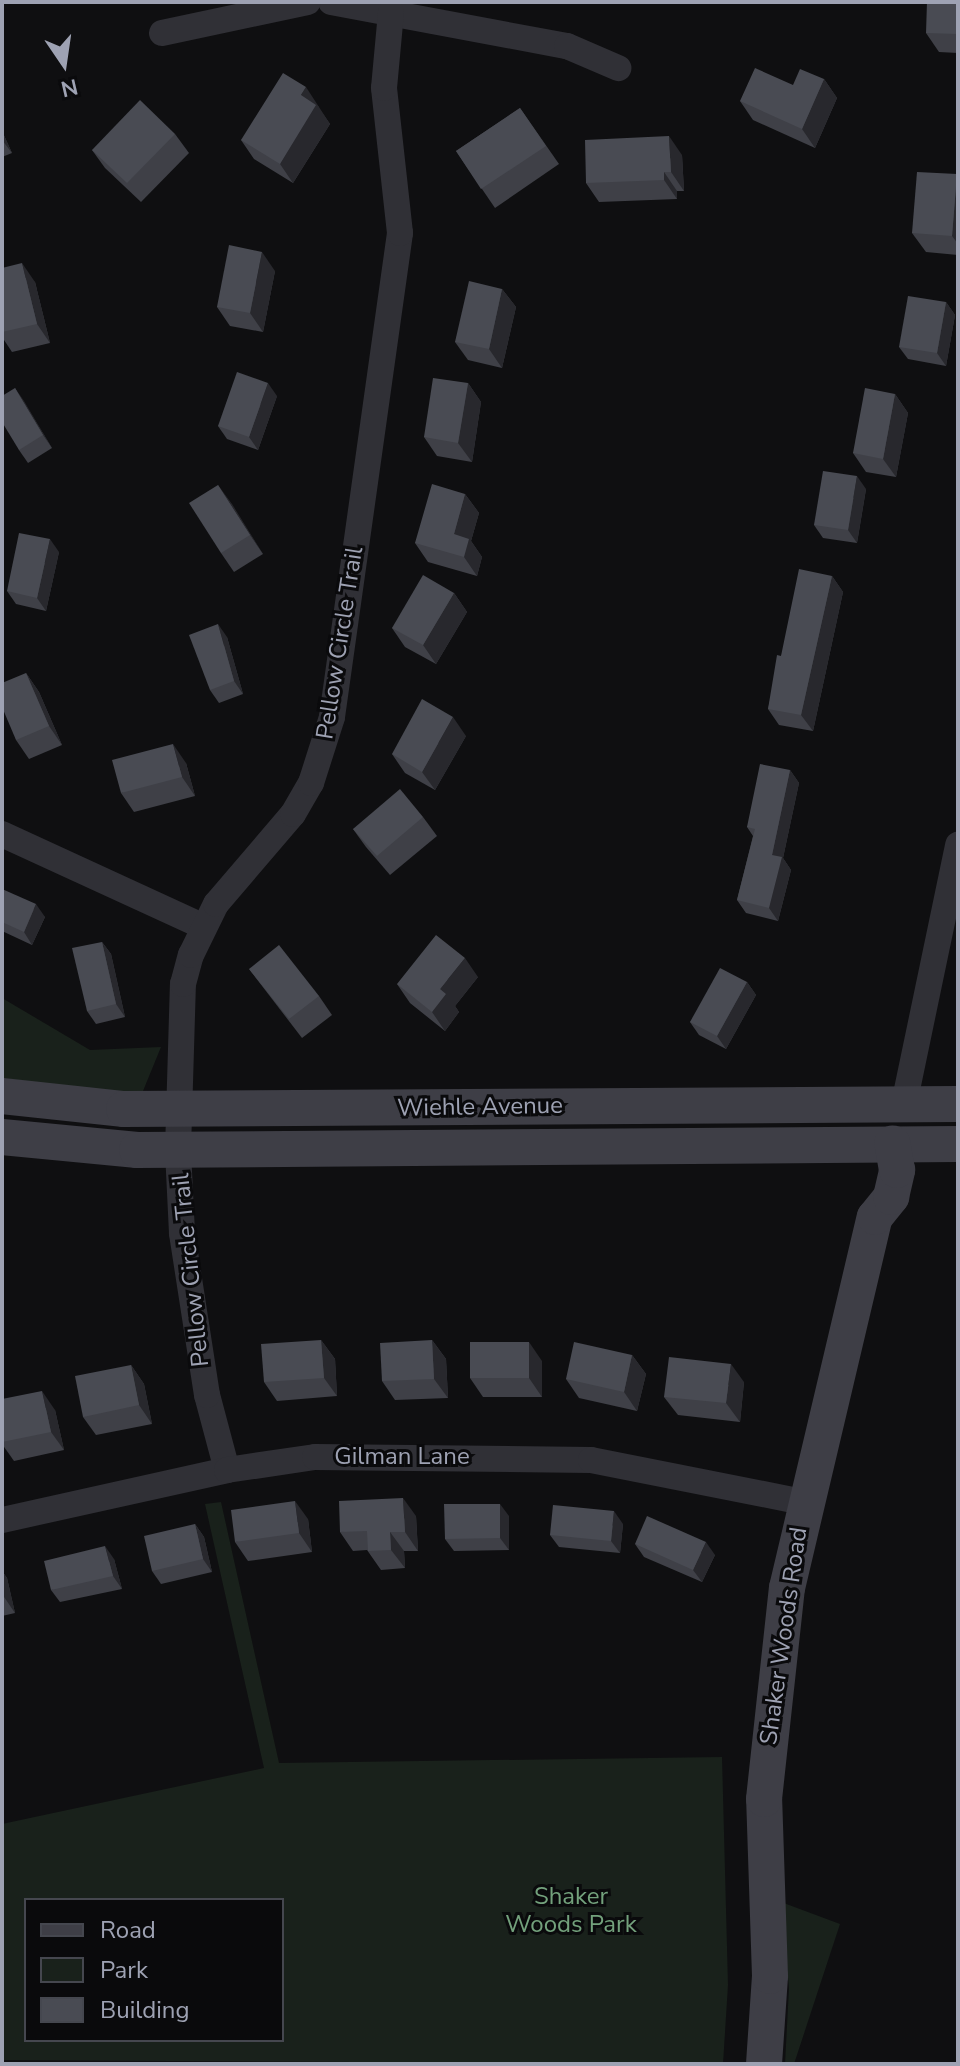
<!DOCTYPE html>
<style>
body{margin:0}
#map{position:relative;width:960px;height:2066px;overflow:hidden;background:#0f0f11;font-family:"Nunito Sans",sans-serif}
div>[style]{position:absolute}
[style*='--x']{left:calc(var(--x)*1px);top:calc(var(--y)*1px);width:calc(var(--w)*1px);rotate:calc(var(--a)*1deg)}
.green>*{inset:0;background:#19211b}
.street>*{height:26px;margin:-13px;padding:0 13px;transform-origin:13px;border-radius:13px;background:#303036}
.secondary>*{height:36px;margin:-18px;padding:0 18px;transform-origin:18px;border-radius:18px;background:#3e3e46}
.wall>*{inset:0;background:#3f4047}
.shaded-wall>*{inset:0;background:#28282d}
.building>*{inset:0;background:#494b53}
span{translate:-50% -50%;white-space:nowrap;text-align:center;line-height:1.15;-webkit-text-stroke:6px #0a0a0c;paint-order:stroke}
.street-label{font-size:24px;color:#9ea2b3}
.park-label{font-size:24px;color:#73a17c}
.frame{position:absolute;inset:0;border:4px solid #9ea2b3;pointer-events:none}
.legend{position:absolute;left:24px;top:1898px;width:260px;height:144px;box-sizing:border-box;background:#0a0a0c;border:2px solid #45474f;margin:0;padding:10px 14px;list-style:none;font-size:24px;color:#9ea2b3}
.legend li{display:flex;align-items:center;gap:16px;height:40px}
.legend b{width:40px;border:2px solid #45474f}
.north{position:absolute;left:24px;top:24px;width:80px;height:80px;-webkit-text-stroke:6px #0a0a0c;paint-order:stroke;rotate:167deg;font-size:22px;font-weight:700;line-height:32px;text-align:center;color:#9ea2b3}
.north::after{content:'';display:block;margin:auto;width:28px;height:36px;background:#9ea2b3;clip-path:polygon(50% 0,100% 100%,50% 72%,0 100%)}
</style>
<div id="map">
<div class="green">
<i style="clip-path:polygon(2px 998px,90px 1050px,161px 1047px,143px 1091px,119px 1093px,2px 1078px)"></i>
<i style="clip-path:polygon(evenodd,221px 1502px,279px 1763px,722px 1757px,728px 1985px,723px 2064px,2px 2060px,2px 1824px,264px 1768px,205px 1504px,221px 1502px,26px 1900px,282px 1900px,282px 2040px,26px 2040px,26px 1900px)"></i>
<i style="clip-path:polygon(781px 1902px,840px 1924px,794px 2064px,785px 2064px,789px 1988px)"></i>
</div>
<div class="street">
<i style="--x:331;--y:2;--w:240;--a:10.6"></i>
<i style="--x:567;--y:46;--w:56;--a:23.3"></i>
<i style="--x:162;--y:33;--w:149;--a:-12"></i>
<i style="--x:2;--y:834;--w:222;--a:24.7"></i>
<i style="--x:904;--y:1104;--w:265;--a:-78.2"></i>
<i style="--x:227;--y:1470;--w:78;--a:-104.9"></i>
<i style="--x:207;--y:1395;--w:164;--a:-98.8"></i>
<i style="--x:182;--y:1233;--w:83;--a:-92.8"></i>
<i style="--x:178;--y:1150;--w:166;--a:-88.3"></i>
<i style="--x:183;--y:984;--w:30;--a:-75"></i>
<i style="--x:191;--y:955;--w:57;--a:-63.9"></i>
<i style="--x:216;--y:904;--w:118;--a:-49.5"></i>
<i style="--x:293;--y:814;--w:36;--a:-60"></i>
<i style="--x:311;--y:783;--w:69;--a:-72.3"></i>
<i style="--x:332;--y:717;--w:489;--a:-82"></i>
<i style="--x:400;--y:233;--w:146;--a:-96.3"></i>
<i style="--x:384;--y:88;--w:76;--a:-84.7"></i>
<i style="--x:2;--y:1520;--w:230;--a:-12.5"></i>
<i style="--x:227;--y:1470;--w:89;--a:-8.4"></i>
<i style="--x:315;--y:1457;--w:276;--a:0.6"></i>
<i style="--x:591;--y:1460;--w:217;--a:11.2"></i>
</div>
<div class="secondary">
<i style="--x:2;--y:1096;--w:123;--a:6.1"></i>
<i style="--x:124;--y:1109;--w:834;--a:-0.34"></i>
<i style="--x:2;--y:1137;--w:136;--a:5.5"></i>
<i style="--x:137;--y:1150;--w:821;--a:-0.42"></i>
<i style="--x:764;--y:2064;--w:88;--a:-86.1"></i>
<i style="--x:770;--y:1976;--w:177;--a:-91.9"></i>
<i style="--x:764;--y:1799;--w:212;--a:-83.8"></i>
<i style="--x:787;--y:1588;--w:381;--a:-76.7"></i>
<i style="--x:875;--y:1217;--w:26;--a:-51"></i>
<i style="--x:891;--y:1197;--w:28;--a:-77"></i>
<i style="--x:897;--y:1170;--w:27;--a:-100"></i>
</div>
<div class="wall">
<i style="clip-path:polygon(958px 2px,958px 53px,939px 52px,926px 33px)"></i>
<i style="clip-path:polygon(824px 79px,837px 98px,815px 148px,753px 120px,740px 101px,793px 85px)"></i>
<i style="clip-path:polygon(319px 106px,318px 107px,330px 124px,293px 183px,254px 159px,241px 140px)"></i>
<i style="clip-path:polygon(520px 108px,559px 164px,495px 208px,456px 151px)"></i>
<i style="clip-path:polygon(2px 131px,12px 153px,2px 157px)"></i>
<i style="clip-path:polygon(175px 134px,189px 153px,141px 202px,105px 168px,92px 150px)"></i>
<i style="clip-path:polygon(682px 155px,684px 191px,677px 191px,677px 199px,599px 202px,586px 183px)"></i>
<i style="clip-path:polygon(957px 174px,958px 176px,958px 255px,926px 252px,912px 233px)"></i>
<i style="clip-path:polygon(2px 268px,35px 282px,50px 343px,12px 352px,2px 337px)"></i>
<i style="clip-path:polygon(275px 271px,263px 332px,230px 326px,217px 307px)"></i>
<i style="clip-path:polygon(502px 289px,516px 307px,502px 368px,468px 360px,455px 342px)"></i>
<i style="clip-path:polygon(946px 302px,955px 315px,946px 366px,908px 359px,899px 347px)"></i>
<i style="clip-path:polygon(468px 383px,481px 402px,472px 462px,437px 456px,424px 437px)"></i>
<i style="clip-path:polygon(15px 388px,52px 448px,28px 463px,19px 450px)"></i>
<i style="clip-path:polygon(895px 394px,908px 413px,896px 477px,866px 472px,853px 453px)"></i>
<i style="clip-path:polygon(277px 396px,258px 450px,227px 439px,218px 426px)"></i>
<i style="clip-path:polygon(218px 485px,263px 554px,234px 572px,221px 553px)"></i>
<i style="clip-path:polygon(866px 489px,857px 543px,823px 538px,814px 525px)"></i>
<i style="clip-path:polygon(465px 494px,479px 513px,471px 541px,482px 557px,477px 576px,428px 562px,415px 543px)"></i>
<i style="clip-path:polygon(59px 552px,46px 611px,16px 604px,7px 591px)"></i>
<i style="clip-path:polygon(832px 576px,843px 592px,813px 731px,779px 725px,768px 709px,781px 656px)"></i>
<i style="clip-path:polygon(454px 593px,467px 612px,436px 664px,405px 647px,392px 628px)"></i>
<i style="clip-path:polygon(227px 637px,243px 694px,219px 703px,210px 690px)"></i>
<i style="clip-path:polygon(26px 673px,39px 692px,62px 745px,29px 759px,16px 740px)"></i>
<i style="clip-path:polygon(466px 736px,435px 790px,405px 773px,392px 754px)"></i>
<i style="clip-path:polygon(186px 763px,195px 796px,134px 812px,121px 793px)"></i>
<i style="clip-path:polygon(790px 770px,799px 783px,783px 858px,791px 870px,778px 921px,746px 913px,737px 900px,753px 836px,747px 827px)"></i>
<i style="clip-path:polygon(423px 817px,437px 836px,390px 875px,366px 847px,353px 829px)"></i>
<i style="clip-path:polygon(2px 889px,45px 917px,32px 945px,2px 931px)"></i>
<i style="clip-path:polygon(102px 942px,111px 954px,125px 1017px,96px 1024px,87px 1011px)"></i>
<i style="clip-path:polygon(249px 969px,319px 996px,332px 1015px,302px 1038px)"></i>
<i style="clip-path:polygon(478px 977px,455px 1006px,459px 1012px,445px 1031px,410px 1003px,397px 984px)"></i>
<i style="clip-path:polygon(747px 982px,756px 995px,726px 1049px,699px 1035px,690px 1022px)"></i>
<i style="clip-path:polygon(321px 1340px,335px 1359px,337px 1396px,277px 1401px,264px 1382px)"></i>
<i style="clip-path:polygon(432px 1340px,446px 1359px,448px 1398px,395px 1400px,382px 1381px)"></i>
<i style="clip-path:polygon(632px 1355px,646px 1374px,637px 1411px,579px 1398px,566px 1379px)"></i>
<i style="clip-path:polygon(542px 1361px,542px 1397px,483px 1397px,470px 1378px)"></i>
<i style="clip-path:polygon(131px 1365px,144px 1384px,152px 1424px,96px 1435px,83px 1417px)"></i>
<i style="clip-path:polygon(744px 1382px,740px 1422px,678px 1415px,664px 1397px)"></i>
<i style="clip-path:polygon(2px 1399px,55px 1410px,64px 1450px,14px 1461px,2px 1444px)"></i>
<i style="clip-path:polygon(416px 1516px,418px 1551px,404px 1551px,405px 1568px,381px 1570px,367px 1550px,353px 1551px,340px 1532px)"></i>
<i style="clip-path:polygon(509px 1516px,509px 1550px,454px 1551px,445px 1539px)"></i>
<i style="clip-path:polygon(308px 1519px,312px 1552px,248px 1561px,235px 1542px)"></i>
<i style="clip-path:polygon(195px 1524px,204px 1537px,212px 1572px,161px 1584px,152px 1571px)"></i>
<i style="clip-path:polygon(623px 1524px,620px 1553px,559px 1547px,550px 1535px)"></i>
<i style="clip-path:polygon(635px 1544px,715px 1555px,702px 1582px,644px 1557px)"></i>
<i style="clip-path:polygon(114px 1559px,122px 1589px,60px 1602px,51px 1590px)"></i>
<i style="clip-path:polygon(2px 1571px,7px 1578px,15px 1613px,2px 1616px)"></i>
</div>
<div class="shaded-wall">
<i style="clip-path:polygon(824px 79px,837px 98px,815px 148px,802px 129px)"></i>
<i style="clip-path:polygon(306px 87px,330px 124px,293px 183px,280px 164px,301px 95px)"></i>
<i style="clip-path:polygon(2px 131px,12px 153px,2px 140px)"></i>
<i style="clip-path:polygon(669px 136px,682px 155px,684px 191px,671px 172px)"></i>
<i style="clip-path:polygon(664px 172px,677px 191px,677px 199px,664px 180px)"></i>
<i style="clip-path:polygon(957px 174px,958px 176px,958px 244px,952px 236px)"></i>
<i style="clip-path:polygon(262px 252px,275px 271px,263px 332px,250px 313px)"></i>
<i style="clip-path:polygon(22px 263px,35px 282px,50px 343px,37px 324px)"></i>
<i style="clip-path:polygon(502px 289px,516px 307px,502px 368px,489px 349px)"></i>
<i style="clip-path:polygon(946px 302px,955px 315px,946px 366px,937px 353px)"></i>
<i style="clip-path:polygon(268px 383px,277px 396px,258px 450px,249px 437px)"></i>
<i style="clip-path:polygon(468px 383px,481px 402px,472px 462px,458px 443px)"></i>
<i style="clip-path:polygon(15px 388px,24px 401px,52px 448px,43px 435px)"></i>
<i style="clip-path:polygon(895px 394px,908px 413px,896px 477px,883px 459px)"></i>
<i style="clip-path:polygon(857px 476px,866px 489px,857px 543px,848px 530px)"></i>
<i style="clip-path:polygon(218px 485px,232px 504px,263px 554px,250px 535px)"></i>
<i style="clip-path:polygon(465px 494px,479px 513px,471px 541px,482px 557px,477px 576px,464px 557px,454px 534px)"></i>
<i style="clip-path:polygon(50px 539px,59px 552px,46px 611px,37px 598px)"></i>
<i style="clip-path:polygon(832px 576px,843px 592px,813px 731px,801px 715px)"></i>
<i style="clip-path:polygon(454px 593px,467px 612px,436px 664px,423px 645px)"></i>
<i style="clip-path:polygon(218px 624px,227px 637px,243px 694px,234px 681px)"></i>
<i style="clip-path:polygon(26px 673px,39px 692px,62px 745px,49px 726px)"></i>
<i style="clip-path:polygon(453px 717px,466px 736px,435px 790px,422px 772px)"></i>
<i style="clip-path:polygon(173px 744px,186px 763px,195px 796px,182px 777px)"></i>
<i style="clip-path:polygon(790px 770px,799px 783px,783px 858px,791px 870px,778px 921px,769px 908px,772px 855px)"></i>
<i style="clip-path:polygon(36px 904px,45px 917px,32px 945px,24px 932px)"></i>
<i style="clip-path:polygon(102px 942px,111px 954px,125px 1017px,116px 1004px)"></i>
<i style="clip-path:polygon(465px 958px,478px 977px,455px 1006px,459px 1012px,445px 1031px,432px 1012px,440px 989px)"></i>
<i style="clip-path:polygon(747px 982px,756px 995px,726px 1049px,717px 1036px)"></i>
<i style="clip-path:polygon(321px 1340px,335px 1359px,337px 1396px,324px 1378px)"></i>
<i style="clip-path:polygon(432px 1340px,446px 1359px,448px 1398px,434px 1379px)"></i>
<i style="clip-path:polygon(529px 1342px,542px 1361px,542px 1397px,529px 1378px)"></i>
<i style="clip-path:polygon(632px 1355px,646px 1374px,637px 1411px,624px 1392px)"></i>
<i style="clip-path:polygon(731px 1364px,744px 1382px,740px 1422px,726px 1403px)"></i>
<i style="clip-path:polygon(131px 1365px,144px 1384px,152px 1424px,139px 1405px)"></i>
<i style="clip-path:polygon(42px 1391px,55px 1410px,64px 1450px,51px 1432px)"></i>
<i style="clip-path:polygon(403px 1498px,416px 1516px,418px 1551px,405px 1532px)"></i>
<i style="clip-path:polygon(295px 1501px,308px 1519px,312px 1552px,299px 1533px)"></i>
<i style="clip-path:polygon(500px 1504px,509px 1516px,509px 1550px,500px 1538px)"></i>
<i style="clip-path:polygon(614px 1511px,623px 1524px,620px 1553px,611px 1541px)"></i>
<i style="clip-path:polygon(195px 1524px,204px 1537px,212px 1572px,203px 1559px)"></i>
<i style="clip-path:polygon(390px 1532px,404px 1551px,405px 1568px,391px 1550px)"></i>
<i style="clip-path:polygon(706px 1542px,715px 1555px,702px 1582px,693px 1570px)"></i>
<i style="clip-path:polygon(105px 1546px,114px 1559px,122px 1589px,113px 1576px)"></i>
<i style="clip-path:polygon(2px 1571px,7px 1578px,15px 1613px,2px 1594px)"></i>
</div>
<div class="building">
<i style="clip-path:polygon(927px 2px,958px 2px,958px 34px,926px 33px)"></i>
<i style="clip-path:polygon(755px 68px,793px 85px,800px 69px,824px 79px,802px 129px,740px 101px)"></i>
<i style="clip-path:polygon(283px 73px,306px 87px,301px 95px,316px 105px,280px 164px,241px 140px)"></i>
<i style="clip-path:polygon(140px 100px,175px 134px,127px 183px,92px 150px)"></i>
<i style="clip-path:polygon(520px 108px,546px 146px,481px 189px,456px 151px)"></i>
<i style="clip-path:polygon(669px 136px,671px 172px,664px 172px,664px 180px,586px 183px,585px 140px)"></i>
<i style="clip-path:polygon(917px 172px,957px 174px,952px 236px,912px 233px)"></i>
<i style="clip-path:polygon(229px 245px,262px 252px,250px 313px,217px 307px)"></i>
<i style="clip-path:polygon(22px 263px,37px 324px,2px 332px,2px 268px)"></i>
<i style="clip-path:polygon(469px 281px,502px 289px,489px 349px,455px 342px)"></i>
<i style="clip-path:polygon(908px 296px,946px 302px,937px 353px,899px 347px)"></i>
<i style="clip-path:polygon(237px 372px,268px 383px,249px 437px,218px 426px)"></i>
<i style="clip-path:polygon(433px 378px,468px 383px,458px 443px,424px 437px)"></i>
<i style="clip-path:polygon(15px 388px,43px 435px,19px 450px,2px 422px,2px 396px)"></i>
<i style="clip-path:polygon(865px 388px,895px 394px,883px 459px,853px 453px)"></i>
<i style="clip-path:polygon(823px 471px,857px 476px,848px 530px,814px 525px)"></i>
<i style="clip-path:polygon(432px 484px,465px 494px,454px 534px,469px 539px,464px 557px,415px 543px)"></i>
<i style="clip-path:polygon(218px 485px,250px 535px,221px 553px,189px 503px)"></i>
<i style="clip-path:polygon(19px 533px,50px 539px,37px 598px,7px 591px)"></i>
<i style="clip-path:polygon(799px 569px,832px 576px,801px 715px,768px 709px,777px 655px,781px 656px)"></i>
<i style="clip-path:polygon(423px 575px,454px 593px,423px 645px,392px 628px)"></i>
<i style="clip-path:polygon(218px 624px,234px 681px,210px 690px,189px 635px)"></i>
<i style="clip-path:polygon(26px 673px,49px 726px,16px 740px,2px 707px,2px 683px)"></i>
<i style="clip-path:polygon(422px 699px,453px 717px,422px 772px,392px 754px)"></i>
<i style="clip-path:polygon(173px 744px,182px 777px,121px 793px,112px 760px)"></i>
<i style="clip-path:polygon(760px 764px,790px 770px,772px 855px,782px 857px,769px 908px,737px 900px,755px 829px,747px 827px)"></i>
<i style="clip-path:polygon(400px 789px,423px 817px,377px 856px,353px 829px)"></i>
<i style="clip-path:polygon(2px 889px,36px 904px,24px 932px,2px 922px)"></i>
<i style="clip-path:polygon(436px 935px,465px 958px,440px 989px,446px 994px,432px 1012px,397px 984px)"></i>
<i style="clip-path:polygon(102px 942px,116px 1004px,87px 1011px,72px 948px)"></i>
<i style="clip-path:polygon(279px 945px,319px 996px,289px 1019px,249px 969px)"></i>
<i style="clip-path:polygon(720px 968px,747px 982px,717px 1036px,690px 1022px)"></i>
<i style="clip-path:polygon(321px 1340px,324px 1378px,264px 1382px,261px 1344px)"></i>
<i style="clip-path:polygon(432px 1340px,434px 1379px,382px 1381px,380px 1343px)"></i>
<i style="clip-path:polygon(470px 1342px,529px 1342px,529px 1378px,470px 1378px)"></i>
<i style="clip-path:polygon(574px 1342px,632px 1355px,624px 1392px,566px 1379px)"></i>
<i style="clip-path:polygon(669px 1357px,731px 1364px,726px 1403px,664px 1397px)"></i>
<i style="clip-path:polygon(131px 1365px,139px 1405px,83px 1417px,75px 1376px)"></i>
<i style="clip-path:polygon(42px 1391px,51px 1432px,2px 1442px,2px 1399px)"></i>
<i style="clip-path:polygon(403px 1498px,405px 1532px,390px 1532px,391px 1550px,368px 1551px,367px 1531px,340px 1532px,339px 1501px)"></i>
<i style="clip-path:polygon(295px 1501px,299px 1533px,235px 1542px,231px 1510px)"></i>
<i style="clip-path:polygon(444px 1504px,500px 1504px,500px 1538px,445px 1539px)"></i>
<i style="clip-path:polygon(553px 1505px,614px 1511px,611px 1541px,550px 1535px)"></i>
<i style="clip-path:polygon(647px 1516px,706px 1542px,693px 1570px,635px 1544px)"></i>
<i style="clip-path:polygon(195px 1524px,203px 1559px,152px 1571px,144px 1536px)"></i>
<i style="clip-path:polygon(105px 1546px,113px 1576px,51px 1590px,44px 1561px)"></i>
</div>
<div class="street-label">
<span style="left:340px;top:643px;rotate:-81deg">Pellow Circle Trail</span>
<span style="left:480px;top:1107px;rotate:-1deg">Wiehle Avenue</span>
<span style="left:191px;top:1270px;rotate:-96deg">Pellow Circle Trail</span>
<span style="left:402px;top:1457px">Gilman Lane</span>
<span style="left:784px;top:1636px;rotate:-82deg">Shaker Woods Road</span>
</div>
<div class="park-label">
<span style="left:571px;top:1911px">Shaker<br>Woods Park</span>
</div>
<div class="frame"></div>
<ul class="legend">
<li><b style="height:10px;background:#3e3e46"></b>Road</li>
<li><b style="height:22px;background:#19211b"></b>Park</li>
<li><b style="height:22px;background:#494b53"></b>Building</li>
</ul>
<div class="north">N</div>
</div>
